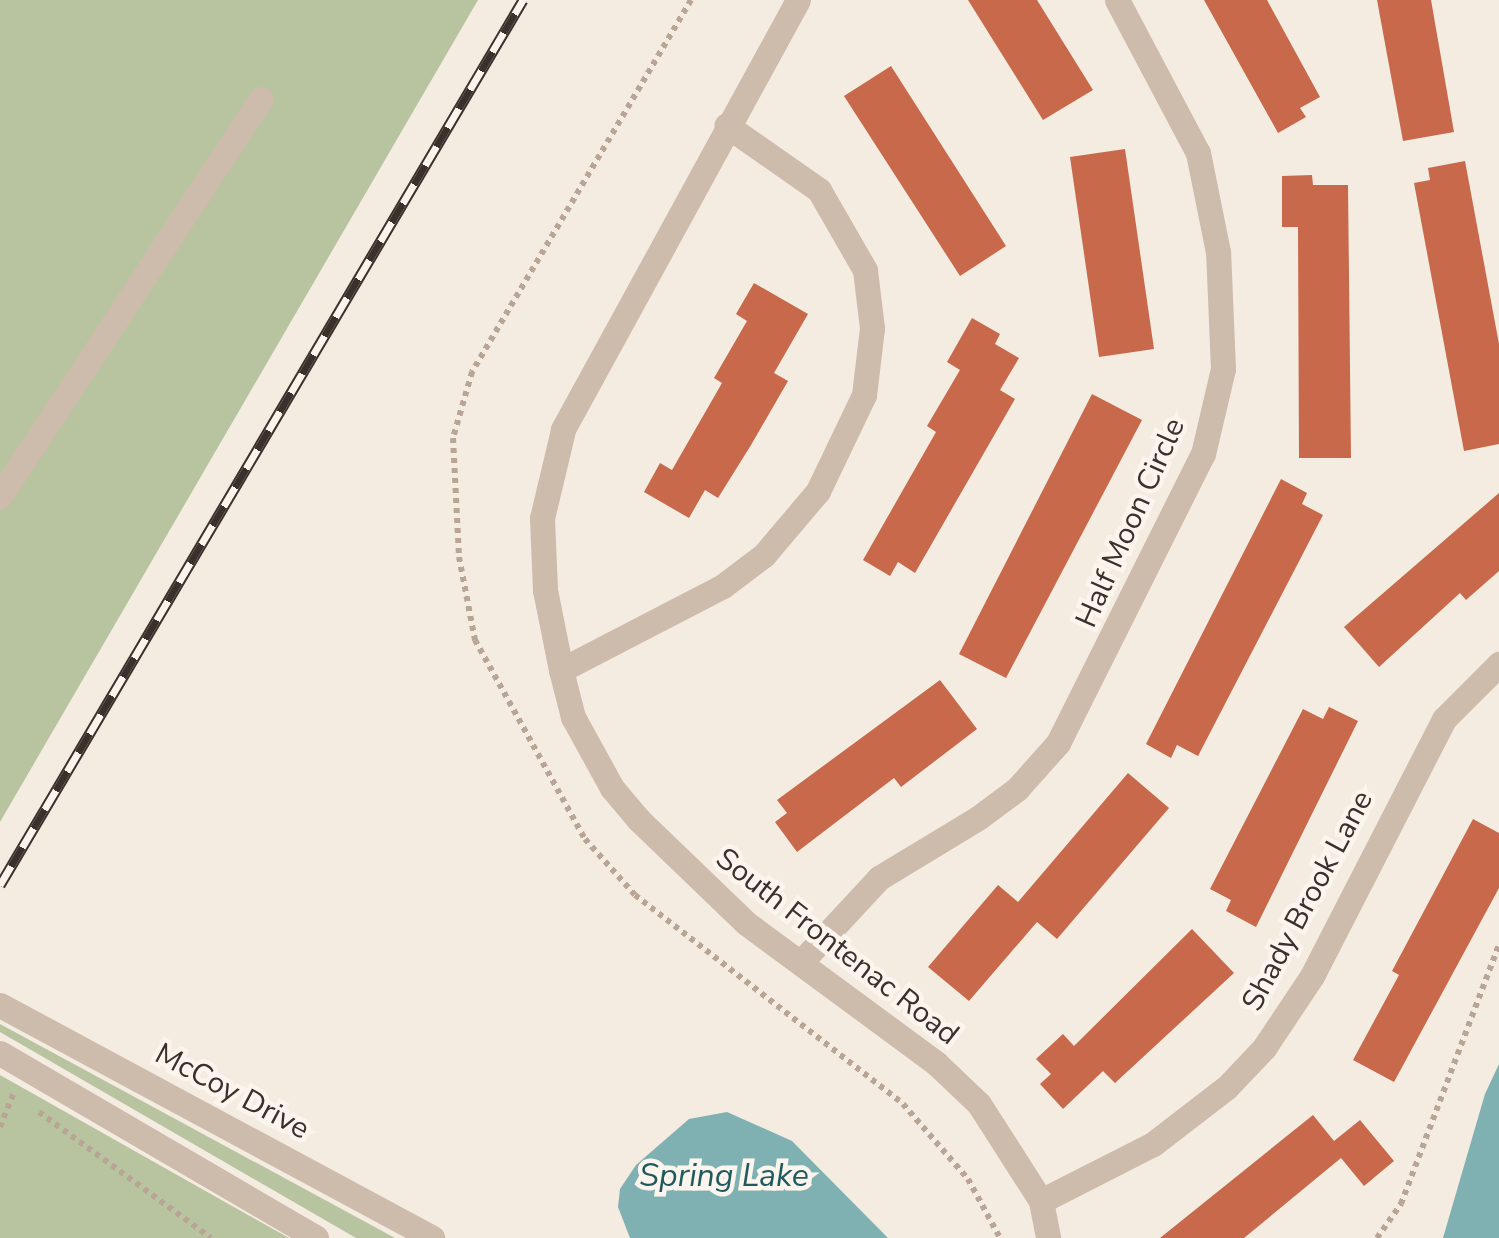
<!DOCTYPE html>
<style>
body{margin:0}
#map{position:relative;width:1499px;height:1238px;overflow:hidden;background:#f4ebe1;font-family:"Nunito Sans",sans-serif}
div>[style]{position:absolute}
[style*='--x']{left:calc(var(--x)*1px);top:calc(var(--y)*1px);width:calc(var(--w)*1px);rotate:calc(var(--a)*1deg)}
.green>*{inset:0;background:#b8c4a0}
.water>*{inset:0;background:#7fb0b2}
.building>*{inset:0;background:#c8694b}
.path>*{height:6px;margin-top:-3px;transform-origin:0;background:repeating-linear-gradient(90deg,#b9a596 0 5px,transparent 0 10px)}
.minor>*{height:25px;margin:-12.5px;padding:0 12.5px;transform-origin:12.5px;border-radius:12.5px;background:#cdbbac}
.rail>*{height:11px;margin-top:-5.5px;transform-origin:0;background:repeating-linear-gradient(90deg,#fbf5ee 0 22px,#3b302b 0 44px);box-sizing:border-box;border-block:2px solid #3b302b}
span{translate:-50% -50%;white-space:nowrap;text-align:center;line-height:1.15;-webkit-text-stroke:9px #fbf5ee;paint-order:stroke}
.street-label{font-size:30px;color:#3b302b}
.water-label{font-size:32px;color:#1f5a5e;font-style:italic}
</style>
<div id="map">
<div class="green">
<i style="clip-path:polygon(0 0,478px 0,0 822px)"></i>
<i style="clip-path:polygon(0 1024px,395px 1238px,356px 1238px,0 1032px)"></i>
<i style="clip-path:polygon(0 1075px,289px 1238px,0 1238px)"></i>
</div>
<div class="water">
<i style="clip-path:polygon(1499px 1064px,1499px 1238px,1443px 1238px,1485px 1094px)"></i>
<i style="clip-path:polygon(727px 1112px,792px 1141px,888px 1238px,630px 1238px,618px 1207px,620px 1189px,636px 1165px,689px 1119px)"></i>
</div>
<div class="building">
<i style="clip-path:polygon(968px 0,1037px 0,1093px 90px,1043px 120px)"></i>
<i style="clip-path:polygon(1204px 0,1267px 0,1320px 97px,1300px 108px,1306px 117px,1278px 133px)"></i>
<i style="clip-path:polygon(1377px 0,1431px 0,1454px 132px,1403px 141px)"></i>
<i style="clip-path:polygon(891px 66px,1006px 246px,960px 276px,844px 96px)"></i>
<i style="clip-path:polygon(1125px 149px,1154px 349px,1099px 357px,1070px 157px)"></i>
<i style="clip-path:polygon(1465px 161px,1499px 344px,1499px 444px,1464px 451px,1414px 183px,1430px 180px,1428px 168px)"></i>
<i style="clip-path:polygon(1312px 175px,1313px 185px,1348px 185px,1351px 458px,1299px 458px,1298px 227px,1282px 227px,1282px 176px)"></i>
<i style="clip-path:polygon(754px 283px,808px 314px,774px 373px,788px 381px,751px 445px,718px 498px,705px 490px,689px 518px,644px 492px,660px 463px,672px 470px,722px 383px,714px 378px,747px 321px,736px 314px)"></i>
<i style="clip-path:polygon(972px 318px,1000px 334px,995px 344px,1019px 358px,1000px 390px,1015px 399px,915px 573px,898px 562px,890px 576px,863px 560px,936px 432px,927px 426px,960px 370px,947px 362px)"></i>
<i style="clip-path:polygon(1092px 394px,1142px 420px,1006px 678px,959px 654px)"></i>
<i style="clip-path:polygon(1281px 479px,1307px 493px,1302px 504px,1323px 515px,1198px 756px,1177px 745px,1171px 758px,1146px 744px)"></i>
<i style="clip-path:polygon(1499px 493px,1499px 571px,1466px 600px,1460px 593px,1379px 667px,1344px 627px)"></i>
<i style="clip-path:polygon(940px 680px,977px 729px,901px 787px,894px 778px,797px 852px,775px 822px,787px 813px,777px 800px)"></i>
<i style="clip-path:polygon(1329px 707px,1358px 721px,1256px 927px,1226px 911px,1231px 900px,1210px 889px,1303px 709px,1323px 719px)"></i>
<i style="clip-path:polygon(1128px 773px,1169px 808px,1057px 939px,1037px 922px,969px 1001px,928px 967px,998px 885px,1018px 902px)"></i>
<i style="clip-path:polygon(1473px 819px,1499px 833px,1499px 888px,1394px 1082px,1353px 1060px,1399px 975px,1392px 971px)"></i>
<i style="clip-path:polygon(1192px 929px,1234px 973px,1115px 1083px,1103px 1071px,1063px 1109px,1040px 1084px,1051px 1074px,1036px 1059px,1063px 1034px,1074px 1046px)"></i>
<i style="clip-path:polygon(1313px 1115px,1334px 1141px,1360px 1120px,1394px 1161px,1364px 1186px,1341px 1158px,1244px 1238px,1160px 1238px)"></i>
</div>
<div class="path">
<i style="--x:691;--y:0;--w:432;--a:120.5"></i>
<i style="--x:472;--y:372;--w:69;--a:106.1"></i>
<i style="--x:453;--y:438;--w:119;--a:87.1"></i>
<i style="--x:459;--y:557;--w:85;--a:79.1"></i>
<i style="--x:475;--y:640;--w:227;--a:61.1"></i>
<i style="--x:585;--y:839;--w:75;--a:48.2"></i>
<i style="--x:635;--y:895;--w:340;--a:37.9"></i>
<i style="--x:903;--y:1104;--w:99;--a:49.1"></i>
<i style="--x:968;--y:1179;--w:67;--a:61.5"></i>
<i style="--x:39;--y:1112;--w:213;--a:36.2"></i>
<i style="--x:0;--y:1127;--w:37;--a:-68"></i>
<i style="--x:1377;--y:1238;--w:42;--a:-54.8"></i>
<i style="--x:1401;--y:1204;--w:277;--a:-69.3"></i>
</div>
<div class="minor">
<i style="--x:798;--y:0;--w:490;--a:118.7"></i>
<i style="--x:563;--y:430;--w:90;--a:103.4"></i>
<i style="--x:542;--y:518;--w:72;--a:87.6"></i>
<i style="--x:545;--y:590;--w:82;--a:78.7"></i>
<i style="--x:561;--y:670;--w:49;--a:75.7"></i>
<i style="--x:573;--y:717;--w:81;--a:61.2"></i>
<i style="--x:612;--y:788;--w:42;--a:49.8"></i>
<i style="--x:639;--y:820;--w:149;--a:43.9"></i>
<i style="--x:746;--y:923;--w:237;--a:36.4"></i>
<i style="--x:937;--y:1064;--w:58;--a:43.6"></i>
<i style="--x:979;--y:1104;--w:115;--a:57.4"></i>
<i style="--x:1041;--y:1201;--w:38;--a:79"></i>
<i style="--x:0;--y:496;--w:475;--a:-56.7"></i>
<i style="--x:561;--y:670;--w:182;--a:-27.4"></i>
<i style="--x:723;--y:586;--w:51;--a:-37.1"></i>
<i style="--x:764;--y:555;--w:84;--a:-49.8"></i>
<i style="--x:818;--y:491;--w:106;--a:-64.4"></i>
<i style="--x:864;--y:395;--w:67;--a:-83.2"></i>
<i style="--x:872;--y:328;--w:58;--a:-96.9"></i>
<i style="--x:865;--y:270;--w:92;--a:-119.9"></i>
<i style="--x:819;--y:190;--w:113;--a:-145"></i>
<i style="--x:801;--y:962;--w:115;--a:-47.1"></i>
<i style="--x:879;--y:878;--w:116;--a:-31.2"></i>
<i style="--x:978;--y:818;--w:49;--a:-36.6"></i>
<i style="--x:1017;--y:789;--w:62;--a:-48.3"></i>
<i style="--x:1058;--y:743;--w:323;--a:-63.4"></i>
<i style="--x:1203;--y:454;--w:87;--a:-76.8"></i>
<i style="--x:1223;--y:369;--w:117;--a:-92.4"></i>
<i style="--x:1218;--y:252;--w:101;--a:-101.4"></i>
<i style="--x:1198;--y:153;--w:173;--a:-117.9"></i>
<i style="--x:0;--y:1005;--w:491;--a:28.3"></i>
<i style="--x:0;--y:1053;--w:366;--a:30.3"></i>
<i style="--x:1041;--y:1201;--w:126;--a:-27"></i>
<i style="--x:1153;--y:1144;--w:93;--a:-37.6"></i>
<i style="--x:1227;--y:1087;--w:54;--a:-46.5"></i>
<i style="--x:1264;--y:1048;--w:87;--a:-56.3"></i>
<i style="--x:1312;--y:976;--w:289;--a:-62.8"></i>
<i style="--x:1444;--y:719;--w:78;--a:-45"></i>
</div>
<div class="rail">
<i style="--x:0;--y:885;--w:1028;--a:-59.42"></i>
</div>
<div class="street-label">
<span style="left:1131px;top:523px;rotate:-66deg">Half Moon Circle</span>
<span style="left:1308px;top:901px;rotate:-62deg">Shady Brook Lane</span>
<span style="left:837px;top:947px;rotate:38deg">South Frontenac Road</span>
<span style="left:232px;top:1092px;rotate:28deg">McCoy Drive</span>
</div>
<div class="water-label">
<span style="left:724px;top:1176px">Spring Lake</span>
</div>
</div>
